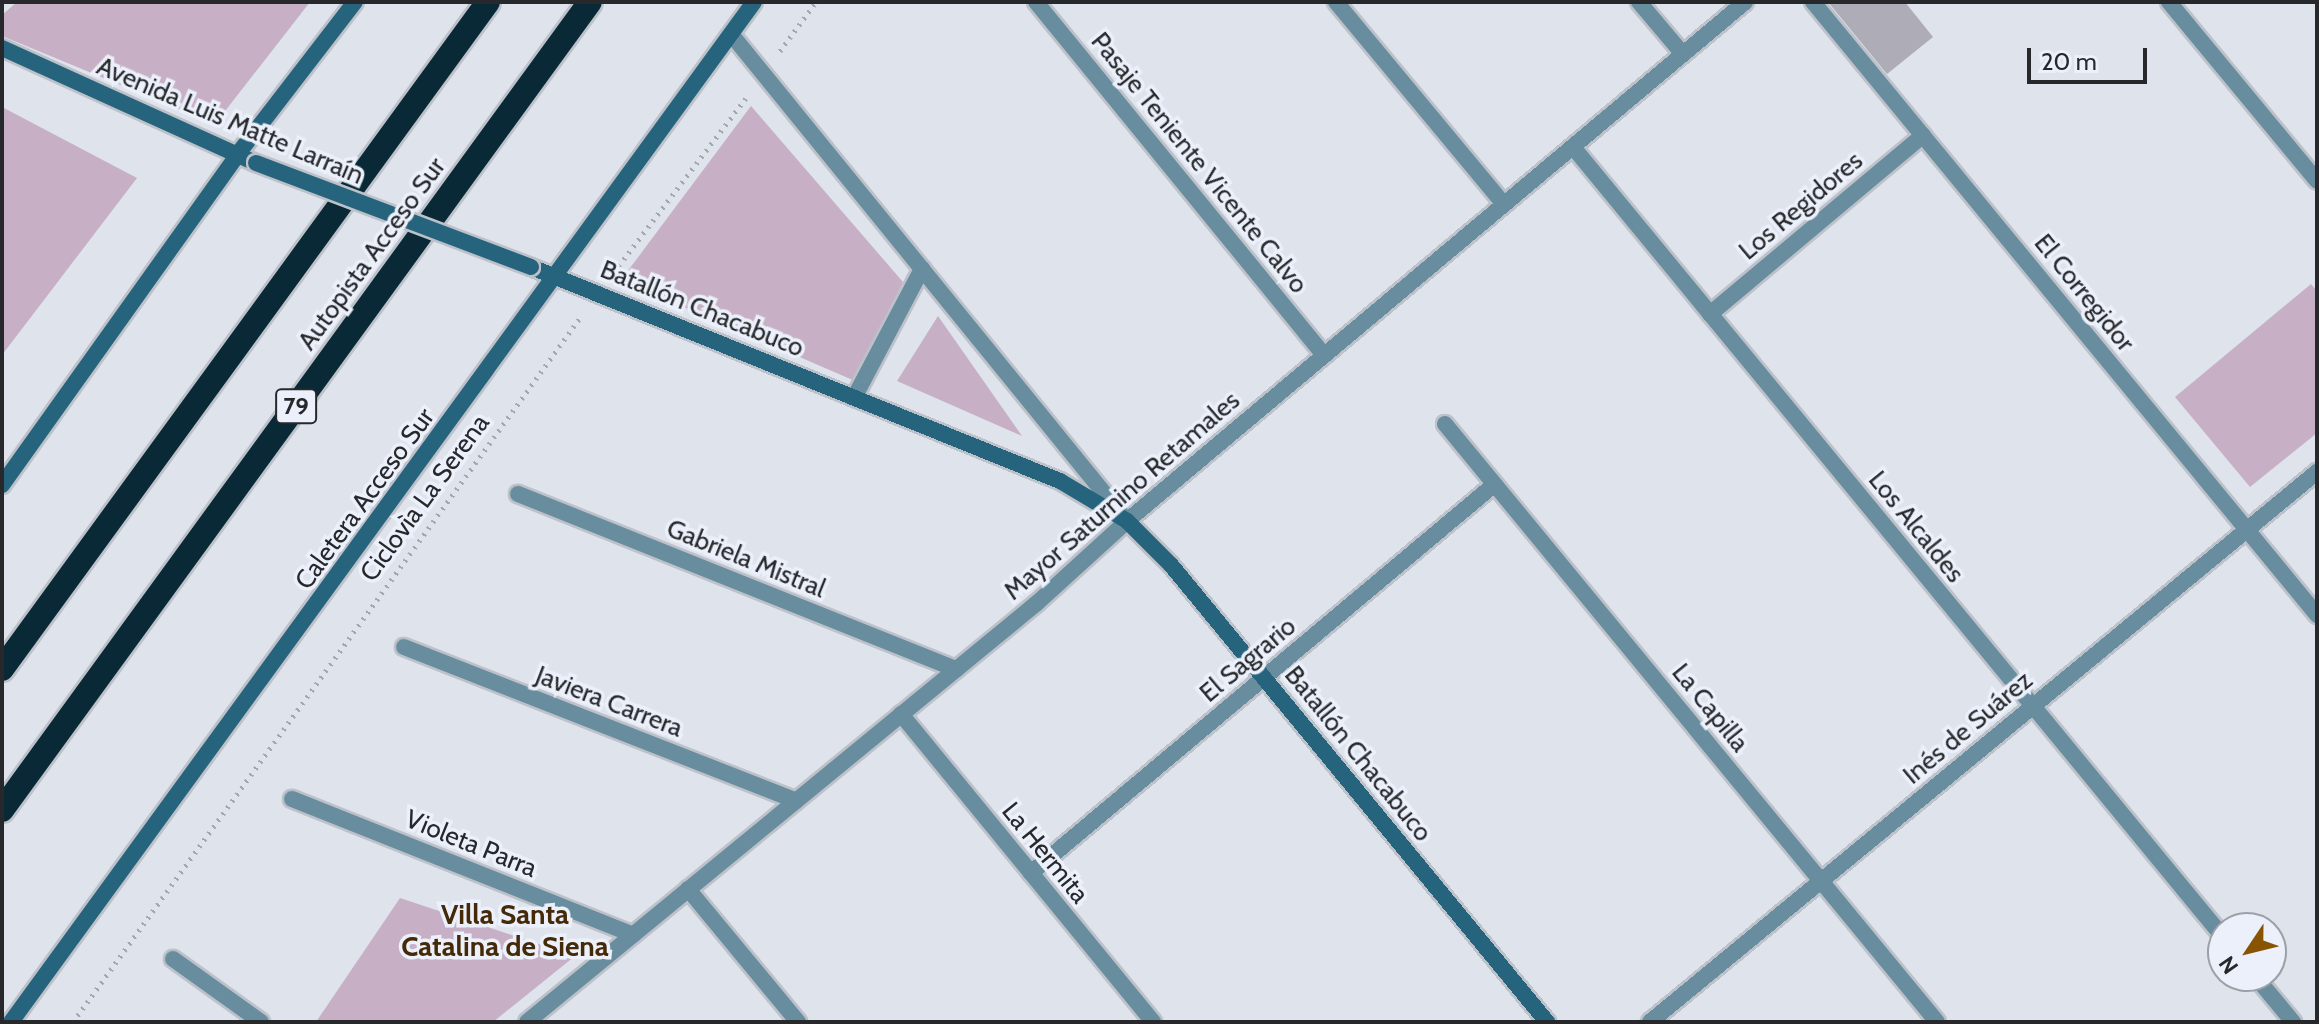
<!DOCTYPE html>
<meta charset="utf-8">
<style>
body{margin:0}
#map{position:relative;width:2319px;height:1024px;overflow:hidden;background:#dee3ec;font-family:Cabin,sans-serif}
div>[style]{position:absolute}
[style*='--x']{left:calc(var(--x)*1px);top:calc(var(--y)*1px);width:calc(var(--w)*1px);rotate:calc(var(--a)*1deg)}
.green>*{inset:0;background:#c7b0c5}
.building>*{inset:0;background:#aeacb6}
.path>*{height:5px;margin-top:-2.5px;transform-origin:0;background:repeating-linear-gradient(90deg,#a3a7ae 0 2px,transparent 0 8px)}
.roads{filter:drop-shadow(2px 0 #bdc1c9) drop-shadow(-2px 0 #bdc1c9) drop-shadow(0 2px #bdc1c9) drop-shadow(0 -2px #bdc1c9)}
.street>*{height:16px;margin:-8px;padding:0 8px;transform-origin:8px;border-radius:8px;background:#688d9f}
.secondary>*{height:16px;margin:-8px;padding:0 8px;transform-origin:8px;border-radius:8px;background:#26647e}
.highway>*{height:24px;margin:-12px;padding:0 12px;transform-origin:12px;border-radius:12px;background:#092937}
.bridges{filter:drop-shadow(2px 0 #bdc1c9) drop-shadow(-2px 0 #bdc1c9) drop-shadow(0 2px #bdc1c9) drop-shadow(0 -2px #bdc1c9)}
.secondary-bridge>*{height:16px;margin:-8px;padding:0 8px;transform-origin:8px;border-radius:8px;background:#26647e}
span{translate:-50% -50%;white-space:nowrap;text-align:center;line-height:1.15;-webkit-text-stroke:7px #ebf0fa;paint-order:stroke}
.shield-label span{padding:2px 6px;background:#ebf0fa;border:2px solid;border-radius:6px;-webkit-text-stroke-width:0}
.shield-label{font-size:24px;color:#26282b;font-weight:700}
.street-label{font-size:26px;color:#26282b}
.neighbourhood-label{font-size:28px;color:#442a08;font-weight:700}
.frame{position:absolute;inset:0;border:4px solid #26282b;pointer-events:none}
.north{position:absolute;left:2207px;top:912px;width:80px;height:80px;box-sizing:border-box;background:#ebf0fa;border:2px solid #9ca0a7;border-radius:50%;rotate:235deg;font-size:22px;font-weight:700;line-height:32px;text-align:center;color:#26282b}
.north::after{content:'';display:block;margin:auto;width:28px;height:36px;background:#895402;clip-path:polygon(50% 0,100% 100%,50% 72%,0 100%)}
.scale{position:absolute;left:2027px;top:48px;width:120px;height:36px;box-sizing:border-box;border:4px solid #26282b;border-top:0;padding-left:10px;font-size:24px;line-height:28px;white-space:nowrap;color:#26282b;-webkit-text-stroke:6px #ebf0fa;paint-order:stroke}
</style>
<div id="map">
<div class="green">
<i style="clip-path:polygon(17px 2px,310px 2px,215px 124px,2px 36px,2px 15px)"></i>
<i style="clip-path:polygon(751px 106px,903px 282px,855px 381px,621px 280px)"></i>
<i style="clip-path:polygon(2px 107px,137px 178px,2px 355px)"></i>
<i style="clip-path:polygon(2311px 284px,2317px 291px,2317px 433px,2250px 487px,2175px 397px)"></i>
<i style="clip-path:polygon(938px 316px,1022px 436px,897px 381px)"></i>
<i style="clip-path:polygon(400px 898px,575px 956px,493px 1022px,316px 1022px)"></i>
</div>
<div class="building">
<i style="clip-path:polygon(1828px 2px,1905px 2px,1933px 37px,1887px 74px)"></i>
</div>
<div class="path">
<i style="--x:780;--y:51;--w:61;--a:-53.7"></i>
<i style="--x:614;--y:272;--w:218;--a:-52.8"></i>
<i style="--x:73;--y:1022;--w:871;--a:-54.25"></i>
</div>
<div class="roads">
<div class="street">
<i style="--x:1036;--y:2;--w:456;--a:50.8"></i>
<i style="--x:1336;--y:2;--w:263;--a:50.3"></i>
<i style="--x:1639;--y:2;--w:68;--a:49.8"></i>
<i style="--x:1813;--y:2;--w:794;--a:50.57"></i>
<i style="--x:2169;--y:2;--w:232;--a:50.4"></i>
<i style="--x:731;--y:34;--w:626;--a:50.9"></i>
<i style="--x:1573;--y:147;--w:1023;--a:50.55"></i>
<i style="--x:1710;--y:314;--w:278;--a:-40"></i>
<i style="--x:855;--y:396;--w:144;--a:-62.2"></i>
<i style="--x:1445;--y:424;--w:774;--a:50.55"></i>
<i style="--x:518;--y:494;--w:472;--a:21.8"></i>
<i style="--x:404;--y:647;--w:421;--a:21.4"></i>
<i style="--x:901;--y:714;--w:398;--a:50.7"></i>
<i style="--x:292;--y:799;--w:367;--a:21.7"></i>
<i style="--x:1031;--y:873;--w:605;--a:-39.98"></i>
<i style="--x:688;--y:889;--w:173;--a:50.4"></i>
<i style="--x:173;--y:959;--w:108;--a:35.6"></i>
<i style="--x:2255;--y:976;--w:60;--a:50.4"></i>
<i style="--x:527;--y:1022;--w:660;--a:-39.41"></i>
<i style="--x:1037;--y:603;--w:122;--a:-42.3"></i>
<i style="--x:1127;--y:521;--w:807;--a:-40.02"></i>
<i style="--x:1650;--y:1022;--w:865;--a:-39.51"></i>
</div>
<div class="secondary">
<i style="--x:2;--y:48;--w:279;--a:24.4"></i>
<i style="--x:531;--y:267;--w:571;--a:22.03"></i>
<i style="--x:1060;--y:481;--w:78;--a:30.8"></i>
<i style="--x:1127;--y:521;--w:62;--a:45"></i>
<i style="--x:1171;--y:565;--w:592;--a:50.55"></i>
<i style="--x:2;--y:485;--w:405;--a:-54.5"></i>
<i style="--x:237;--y:155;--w:193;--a:-52.4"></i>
<i style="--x:11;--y:1022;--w:1262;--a:-53.93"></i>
</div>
<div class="highway">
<i style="--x:2;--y:669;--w:825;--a:-53.92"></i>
<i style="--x:2;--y:810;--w:999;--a:-53.96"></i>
</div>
</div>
<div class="bridges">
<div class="secondary-bridge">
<i style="--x:256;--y:163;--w:294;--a:20.7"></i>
</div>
</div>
<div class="shield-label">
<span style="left:296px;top:406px">79</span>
</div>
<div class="street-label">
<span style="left:230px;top:121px;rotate:23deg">Avenida Luis Matte Larraín</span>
<span style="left:1199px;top:163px;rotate:51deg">Pasaje Teniente Vicente Calvo</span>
<span style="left:1801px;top:206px;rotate:-40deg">Los Regidores</span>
<span style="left:372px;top:254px;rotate:-54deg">Autopista Acceso Sur</span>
<span style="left:2084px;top:293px;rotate:51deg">El Corregidor</span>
<span style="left:702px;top:309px;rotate:22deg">Batallón Chacabuco</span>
<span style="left:1122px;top:496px;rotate:-41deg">Mayor Saturnino Retamales</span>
<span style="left:425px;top:498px;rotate:-54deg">Ciclovìa La Serena</span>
<span style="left:365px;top:499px;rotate:-54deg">Caletera Acceso Sur</span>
<span style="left:1916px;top:527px;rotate:51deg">Los Alcaldes</span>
<span style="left:746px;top:559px;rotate:22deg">Gabriela Mistral</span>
<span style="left:1248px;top:660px;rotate:-40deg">El Sagrario</span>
<span style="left:609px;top:702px;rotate:21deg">Javiera Carrera</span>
<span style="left:1710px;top:708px;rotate:51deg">La Capilla</span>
<span style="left:1968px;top:728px;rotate:-40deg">Inés de Suárez</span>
<span style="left:1358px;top:754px;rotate:51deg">Batallón Chacabuco</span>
<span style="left:471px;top:844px;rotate:22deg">Violeta Parra</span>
<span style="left:1045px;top:853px;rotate:51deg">La Hermita</span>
</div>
<div class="neighbourhood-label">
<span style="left:505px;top:930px">Villa Santa<br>Catalina de Siena</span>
</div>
<div class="frame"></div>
<div class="north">N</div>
<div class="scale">20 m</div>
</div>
